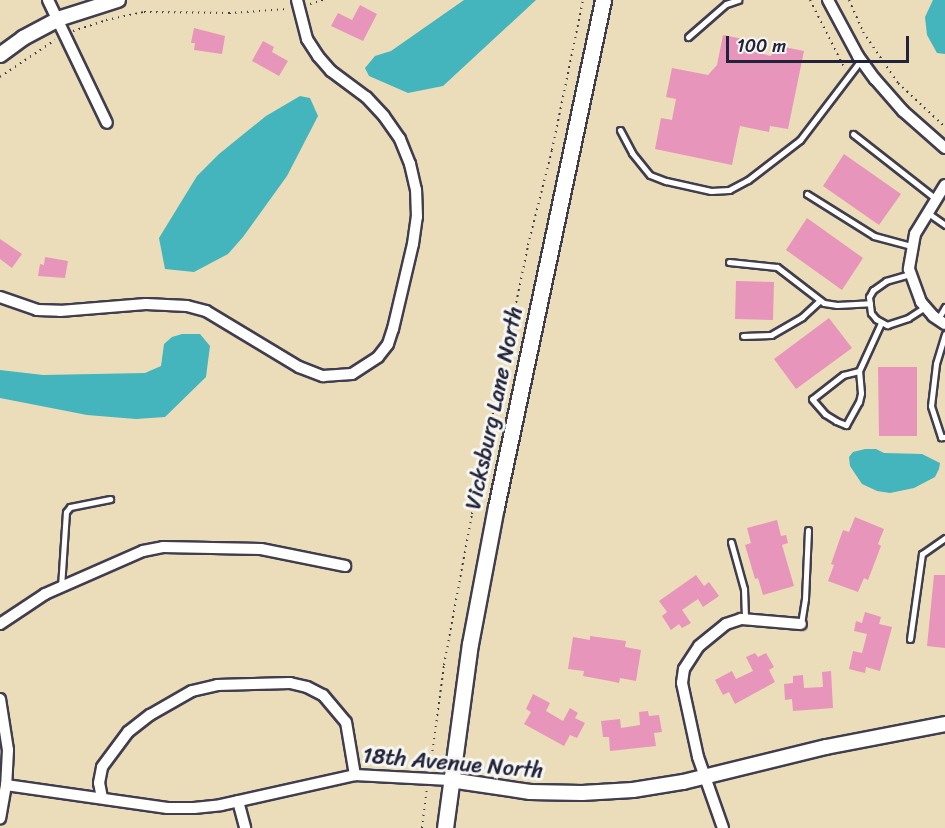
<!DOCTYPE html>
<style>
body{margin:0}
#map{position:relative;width:945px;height:828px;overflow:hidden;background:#ebddb9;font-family:Sriracha,sans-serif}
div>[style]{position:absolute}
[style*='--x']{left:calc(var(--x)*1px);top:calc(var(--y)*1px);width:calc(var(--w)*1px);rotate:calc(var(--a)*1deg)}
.water>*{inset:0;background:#44b4bd}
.building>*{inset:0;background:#e795ba}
.path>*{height:2px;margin-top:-1px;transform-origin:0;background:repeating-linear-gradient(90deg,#403e4e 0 1.5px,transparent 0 6px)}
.roads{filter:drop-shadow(2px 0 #403e4e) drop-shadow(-2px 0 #403e4e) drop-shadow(0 2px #403e4e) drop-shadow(0 -2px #403e4e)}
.service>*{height:5px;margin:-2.5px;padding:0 2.5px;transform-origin:2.5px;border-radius:2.5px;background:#fff}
.minor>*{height:10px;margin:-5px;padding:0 5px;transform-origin:5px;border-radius:5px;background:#fff}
.tertiary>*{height:14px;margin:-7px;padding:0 7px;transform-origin:7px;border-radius:7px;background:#fff}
.secondary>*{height:15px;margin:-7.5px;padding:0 7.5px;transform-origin:7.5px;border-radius:7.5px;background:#fff}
span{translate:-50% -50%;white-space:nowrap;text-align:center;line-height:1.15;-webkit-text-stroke:6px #f6f6f2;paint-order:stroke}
.street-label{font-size:22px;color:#22223b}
.scale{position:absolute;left:726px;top:36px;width:183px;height:27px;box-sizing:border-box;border:3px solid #22223b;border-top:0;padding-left:8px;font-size:18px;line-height:21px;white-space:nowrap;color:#22223b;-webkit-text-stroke:4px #f6f6f2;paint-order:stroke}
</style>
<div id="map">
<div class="water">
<i style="clip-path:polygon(464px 0,536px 0,443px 86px,408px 93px,369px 76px,365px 68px,375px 56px,391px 51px)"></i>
<i style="clip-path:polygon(933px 0,945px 0,945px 54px,937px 53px,927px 35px,925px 17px)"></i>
<i style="clip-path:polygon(300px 96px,310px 98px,318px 116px,287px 176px,243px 237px,228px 254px,194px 272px,165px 269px,159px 238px,197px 176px,219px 154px,266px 116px)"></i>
<i style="clip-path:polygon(182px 334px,200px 334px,210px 346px,206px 377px,165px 417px,136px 419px,87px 415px,0 398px,0 370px,43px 375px,145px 373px,161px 366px,164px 344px,172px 337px)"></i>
<i style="clip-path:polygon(865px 449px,876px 449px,884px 453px,922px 454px,940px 463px,939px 469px,935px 477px,914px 488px,890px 493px,877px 491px,862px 484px,850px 466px,849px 457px,853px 452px)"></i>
</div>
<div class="building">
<i style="clip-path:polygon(360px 5px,377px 14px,363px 41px,331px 26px,338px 13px,352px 20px)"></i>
<i style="clip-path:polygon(194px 28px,225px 36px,222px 54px,194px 50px,195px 43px,191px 43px)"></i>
<i style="clip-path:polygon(723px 35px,753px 41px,751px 51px,771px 56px,774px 45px,804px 51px,788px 129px,770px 126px,769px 132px,740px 126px,732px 165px,655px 149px,661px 118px,672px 120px,676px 99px,666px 97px,672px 68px,708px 75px,717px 65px)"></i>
<i style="clip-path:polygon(263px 41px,274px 47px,272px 52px,288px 61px,279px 76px,252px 61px)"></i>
<i style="clip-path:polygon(844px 154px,901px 194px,879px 225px,823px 186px)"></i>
<i style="clip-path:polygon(807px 218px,863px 258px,842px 290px,786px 250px)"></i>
<i style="clip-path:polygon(0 239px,22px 254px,12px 268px,0 259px)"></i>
<i style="clip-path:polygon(45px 257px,68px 261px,65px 278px,38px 276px,40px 264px,44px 265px)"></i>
<i style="clip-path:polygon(736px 281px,774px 282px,773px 320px,735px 319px)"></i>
<i style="clip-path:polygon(829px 318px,852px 348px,796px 389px,774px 359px)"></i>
<i style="clip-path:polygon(878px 367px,917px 367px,917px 436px,879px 436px)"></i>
<i style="clip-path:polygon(855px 517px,884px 529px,878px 544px,881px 546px,868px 580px,864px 578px,858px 592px,828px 581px,834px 565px,831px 564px,843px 530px,849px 532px)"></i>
<i style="clip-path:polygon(777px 520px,781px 536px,786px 535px,788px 543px,782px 545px,794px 586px,763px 595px,758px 578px,755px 579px,745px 545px,751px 543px,747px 528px)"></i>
<i style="clip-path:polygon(696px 575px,704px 586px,709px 582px,719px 596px,703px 607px,698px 599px,682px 610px,691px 623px,682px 628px,679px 624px,671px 630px,662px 616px,667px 612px,659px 601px)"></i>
<i style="clip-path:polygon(934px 575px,945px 575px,945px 648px,927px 646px)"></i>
<i style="clip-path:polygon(865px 612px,881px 617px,879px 624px,892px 627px,880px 671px,866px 667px,865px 673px,849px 669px,853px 651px,862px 653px,867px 634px,854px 631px,856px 621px,862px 623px)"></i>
<i style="clip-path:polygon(590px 636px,626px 641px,625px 647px,641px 650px,636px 681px,620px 678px,619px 683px,610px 681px,583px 676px,584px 671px,568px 669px,573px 637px,590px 640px)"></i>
<i style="clip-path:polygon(755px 653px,758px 657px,766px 653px,774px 667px,769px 670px,775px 682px,735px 704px,729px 692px,723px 695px,715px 680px,732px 671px,736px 679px,753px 671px,746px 657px)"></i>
<i style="clip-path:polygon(831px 671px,833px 708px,793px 711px,792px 699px,785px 700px,784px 684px,793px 683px,793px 676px,803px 675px,804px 688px,823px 687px,822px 672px)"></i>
<i style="clip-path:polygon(533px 694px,550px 703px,546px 711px,563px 721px,570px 708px,578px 713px,575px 718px,585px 723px,577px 738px,570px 735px,564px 746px,524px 724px,531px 712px,526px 709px)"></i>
<i style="clip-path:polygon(648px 711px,649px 716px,659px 715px,662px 732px,654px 733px,656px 746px,610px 751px,609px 737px,603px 737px,601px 721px,620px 719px,621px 728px,640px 725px,639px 712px)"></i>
</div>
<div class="path">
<i style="--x:810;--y:0;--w:75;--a:63.1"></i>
<i style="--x:849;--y:0;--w:35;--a:66"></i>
<i style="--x:863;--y:32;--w:62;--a:55.5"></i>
<i style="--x:898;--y:83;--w:64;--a:43.1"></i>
<i style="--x:310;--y:4;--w:14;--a:-17"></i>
<i style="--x:73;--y:31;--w:35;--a:-18"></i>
<i style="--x:106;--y:20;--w:39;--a:-12"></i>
<i style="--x:144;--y:12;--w:85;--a:0.7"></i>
<i style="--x:229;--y:13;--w:58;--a:-3.9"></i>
<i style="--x:0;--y:77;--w:66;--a:-33.9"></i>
<i style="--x:430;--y:769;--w:105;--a:-82.3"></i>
<i style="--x:444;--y:665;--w:154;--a:-79.5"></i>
<i style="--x:472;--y:514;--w:275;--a:-78.2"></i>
<i style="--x:528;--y:245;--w:98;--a:-75.8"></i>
<i style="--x:552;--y:150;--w:153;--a:-78.3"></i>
<i style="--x:422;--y:828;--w:39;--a:-83"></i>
</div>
<div class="roads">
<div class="service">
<i style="--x:688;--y:37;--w:50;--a:-41"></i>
<i style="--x:726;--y:4;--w:13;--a:-18"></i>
<i style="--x:620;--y:130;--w:26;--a:62"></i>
<i style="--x:632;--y:153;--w:28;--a:51"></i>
<i style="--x:650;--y:175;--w:17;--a:21"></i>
<i style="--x:666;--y:181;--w:46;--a:12.5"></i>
<i style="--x:711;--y:191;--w:18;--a:-3"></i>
<i style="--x:729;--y:190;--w:21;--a:-28"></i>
<i style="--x:748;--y:180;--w:66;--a:-37.6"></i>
<i style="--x:800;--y:140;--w:101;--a:-52.7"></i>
<i style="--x:853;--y:134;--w:105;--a:38.1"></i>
<i style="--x:807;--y:194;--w:79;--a:32.1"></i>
<i style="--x:874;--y:236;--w:39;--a:15"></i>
<i style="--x:928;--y:213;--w:21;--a:35"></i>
<i style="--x:729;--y:262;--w:48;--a:5.9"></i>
<i style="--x:777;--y:267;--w:59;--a:37.5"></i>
<i style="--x:824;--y:303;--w:13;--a:9"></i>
<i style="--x:837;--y:305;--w:33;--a:-3"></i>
<i style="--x:910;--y:274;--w:25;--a:164"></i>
<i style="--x:886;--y:281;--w:16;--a:145"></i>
<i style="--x:873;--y:290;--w:8;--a:120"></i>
<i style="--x:869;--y:297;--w:16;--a:83"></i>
<i style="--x:871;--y:313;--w:8;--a:50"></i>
<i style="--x:876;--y:319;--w:13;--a:29"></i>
<i style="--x:887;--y:325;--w:22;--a:-18"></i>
<i style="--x:908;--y:318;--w:20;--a:-33"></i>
<i style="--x:938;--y:319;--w:14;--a:-60"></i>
<i style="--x:945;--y:334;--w:31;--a:107"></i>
<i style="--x:936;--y:364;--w:42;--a:96.8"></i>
<i style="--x:931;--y:406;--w:33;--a:72"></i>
<i style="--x:941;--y:437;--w:4;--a:0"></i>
<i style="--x:743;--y:336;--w:28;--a:-2"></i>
<i style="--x:771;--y:335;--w:36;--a:-30"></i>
<i style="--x:802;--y:317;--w:23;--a:-43"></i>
<i style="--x:859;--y:371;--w:16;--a:166"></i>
<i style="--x:843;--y:375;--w:39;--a:142"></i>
<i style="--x:812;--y:399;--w:20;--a:49"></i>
<i style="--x:825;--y:414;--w:13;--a:32"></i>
<i style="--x:836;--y:421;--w:11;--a:22"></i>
<i style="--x:846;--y:425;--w:26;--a:-61"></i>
<i style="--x:859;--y:402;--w:9;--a:-77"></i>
<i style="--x:861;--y:393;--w:22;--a:-95"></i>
<i style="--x:859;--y:371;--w:53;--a:-65.4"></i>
<i style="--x:731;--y:542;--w:49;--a:74.5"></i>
<i style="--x:744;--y:589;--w:30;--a:88"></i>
<i style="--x:61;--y:587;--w:75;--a:-86.2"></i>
<i style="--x:66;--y:512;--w:6;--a:-51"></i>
<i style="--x:70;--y:507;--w:41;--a:-11.3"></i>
<i style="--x:801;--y:624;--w:25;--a:-81"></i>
<i style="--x:805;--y:599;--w:69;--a:-87.5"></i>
<i style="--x:910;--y:639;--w:86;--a:-82"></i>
<i style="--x:922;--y:554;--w:28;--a:-35"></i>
</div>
<div class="minor">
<i style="--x:48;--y:0;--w:136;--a:64.4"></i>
<i style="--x:828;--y:0;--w:64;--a:61.8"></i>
<i style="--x:858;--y:56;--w:29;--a:54"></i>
<i style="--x:875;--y:79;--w:43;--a:48.8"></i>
<i style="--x:903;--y:111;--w:56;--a:41.4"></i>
<i style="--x:945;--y:185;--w:57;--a:121.5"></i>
<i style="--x:915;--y:234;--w:36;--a:100"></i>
<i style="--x:909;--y:269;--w:35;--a:70"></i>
<i style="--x:921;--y:302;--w:18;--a:49"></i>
<i style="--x:933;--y:316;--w:14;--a:34"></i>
<i style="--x:0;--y:297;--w:39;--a:19"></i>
<i style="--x:37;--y:310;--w:23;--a:2"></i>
<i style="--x:60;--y:311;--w:86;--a:-4.7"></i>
<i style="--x:146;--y:304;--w:41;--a:2.8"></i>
<i style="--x:187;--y:306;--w:20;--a:15"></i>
<i style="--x:206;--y:311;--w:109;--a:31.1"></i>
<i style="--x:299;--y:367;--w:26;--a:21"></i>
<i style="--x:323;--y:376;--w:29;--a:-4"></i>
<i style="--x:352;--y:374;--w:31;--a:-33"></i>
<i style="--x:378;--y:357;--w:16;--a:-52"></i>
<i style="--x:388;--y:344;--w:16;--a:-72"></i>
<i style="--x:393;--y:329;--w:87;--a:-76.8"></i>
<i style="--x:413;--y:244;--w:27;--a:-82"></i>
<i style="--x:417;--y:217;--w:27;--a:-92"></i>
<i style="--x:416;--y:190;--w:27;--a:-103"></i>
<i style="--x:410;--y:164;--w:27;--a:-112"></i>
<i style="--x:400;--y:139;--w:28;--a:-125"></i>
<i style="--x:384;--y:116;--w:26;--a:-133"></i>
<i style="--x:366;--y:97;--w:44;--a:-143.4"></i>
<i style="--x:331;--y:71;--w:20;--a:-131"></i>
<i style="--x:318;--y:56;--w:20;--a:-123"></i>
<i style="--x:307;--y:39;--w:40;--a:-104.4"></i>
<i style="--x:0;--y:624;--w:54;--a:-33.7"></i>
<i style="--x:45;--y:594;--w:107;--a:-23.7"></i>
<i style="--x:143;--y:551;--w:20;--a:-11"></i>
<i style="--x:163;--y:547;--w:98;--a:1.2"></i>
<i style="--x:261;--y:549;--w:86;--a:11.4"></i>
<i style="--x:0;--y:699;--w:52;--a:81.1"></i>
<i style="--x:8;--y:750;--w:35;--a:93"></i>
<i style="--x:6;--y:785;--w:34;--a:100"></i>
<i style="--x:6;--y:785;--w:163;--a:8.1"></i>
<i style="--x:167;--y:808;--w:27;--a:0"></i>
<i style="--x:194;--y:808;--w:27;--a:-6"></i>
<i style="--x:221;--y:805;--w:137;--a:-12.6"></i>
<i style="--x:355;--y:775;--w:95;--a:3"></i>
<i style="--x:102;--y:798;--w:15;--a:-101"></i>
<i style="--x:99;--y:783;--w:16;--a:-79"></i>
<i style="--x:102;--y:767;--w:44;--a:-53.4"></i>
<i style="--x:128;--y:732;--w:28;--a:-38"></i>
<i style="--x:150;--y:715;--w:48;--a:-29.7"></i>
<i style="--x:192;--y:691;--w:26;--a:-13"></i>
<i style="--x:217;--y:685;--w:73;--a:-1.6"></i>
<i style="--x:290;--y:683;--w:17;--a:13"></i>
<i style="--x:307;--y:687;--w:18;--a:27"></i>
<i style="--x:323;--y:695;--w:35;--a:50"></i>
<i style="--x:346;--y:722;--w:54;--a:80.4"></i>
<i style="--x:238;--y:801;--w:28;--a:75"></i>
<i style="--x:723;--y:828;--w:75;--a:-109.4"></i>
<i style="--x:698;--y:757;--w:76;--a:-102.2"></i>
<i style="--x:682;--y:683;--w:14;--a:-82"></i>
<i style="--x:684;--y:669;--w:27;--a:-57"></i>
<i style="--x:699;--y:646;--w:35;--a:-39"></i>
<i style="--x:726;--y:624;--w:16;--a:-18"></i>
<i style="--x:741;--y:619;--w:60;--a:4.8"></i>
</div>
<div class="tertiary">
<i style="--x:0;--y:55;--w:29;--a:-36"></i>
<i style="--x:23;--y:38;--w:40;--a:-28"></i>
<i style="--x:58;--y:19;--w:63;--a:-17.6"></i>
<i style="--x:450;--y:780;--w:81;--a:8.5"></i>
<i style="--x:530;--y:792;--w:52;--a:1.1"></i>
<i style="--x:582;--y:793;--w:51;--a:-3.4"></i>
<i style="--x:633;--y:790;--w:51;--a:-9.1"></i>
<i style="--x:683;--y:782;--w:147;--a:-13.8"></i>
<i style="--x:826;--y:747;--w:121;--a:-10.9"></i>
</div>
<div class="secondary">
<i style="--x:445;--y:828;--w:186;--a:-82.3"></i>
<i style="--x:470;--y:644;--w:139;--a:-79.3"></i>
<i style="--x:496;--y:507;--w:518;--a:-78.08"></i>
</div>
</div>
<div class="street-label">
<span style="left:494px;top:408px;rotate:-78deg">Vicksburg Lane North</span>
<span style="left:453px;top:763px;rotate:5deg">18th Avenue North</span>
</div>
<div class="scale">100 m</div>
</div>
